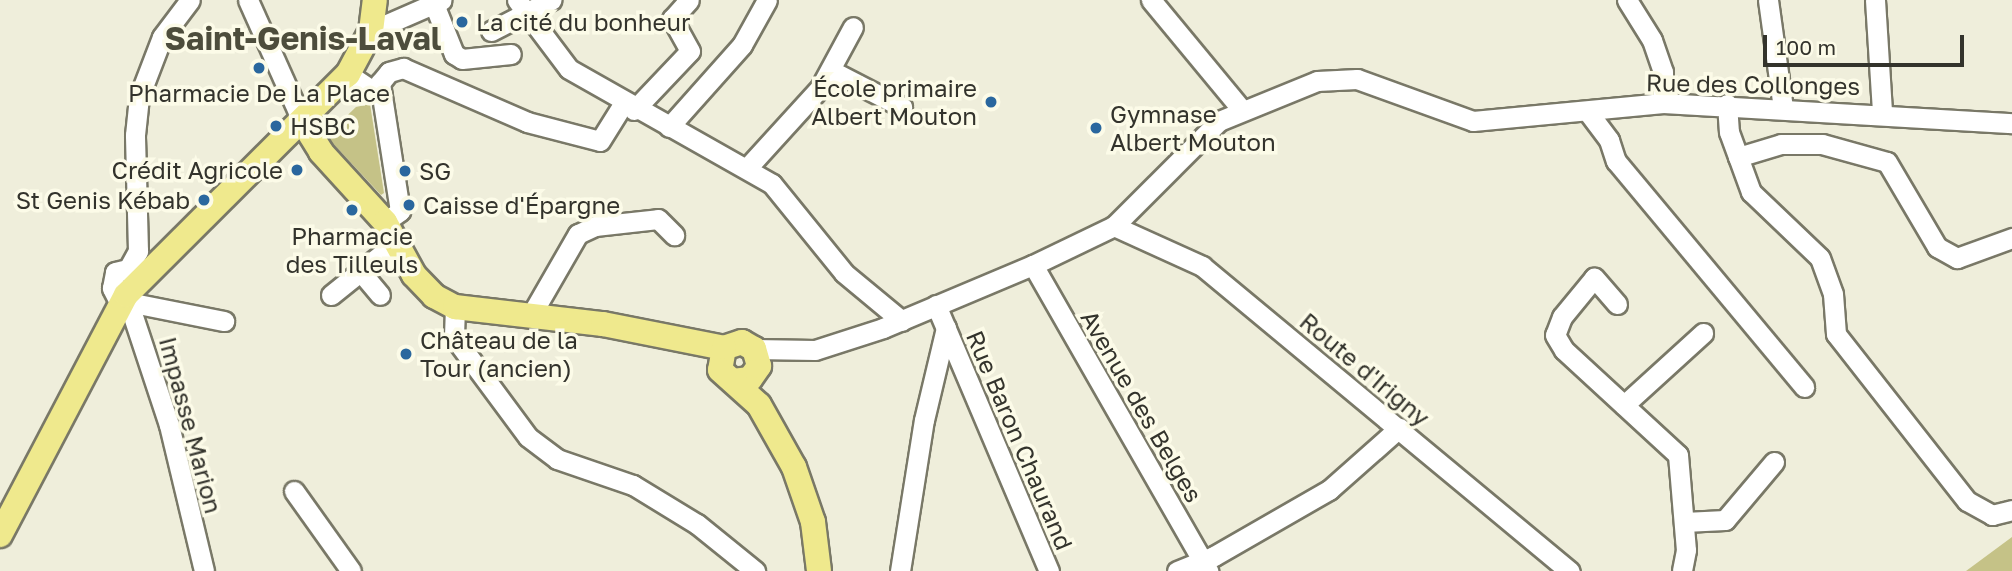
<!DOCTYPE html>
<meta charset="utf-8">
<style>
body{margin:0}
#map{position:relative;width:2012px;height:571px;overflow:hidden;background:#efeedb;font-family:"Golos Text",sans-serif}
div>[style]{position:absolute}
[style*='--x']{left:calc(var(--x)*1px);top:calc(var(--y)*1px);width:calc(var(--w)*1px);rotate:calc(var(--a)*1deg)}
.green>*{inset:0;background:#c5c287}
.roads{filter:drop-shadow(2px 0 #797867) drop-shadow(-2px 0 #797867) drop-shadow(0 2px #797867) drop-shadow(0 -2px #797867)}
.minor>*{height:19px;margin:-9.5px;padding:0 9.5px;transform-origin:9.5px;border-radius:9.5px;background:#fff}
.major>*{height:24px;margin:-12px;padding:0 12px;transform-origin:12px;border-radius:12px;background:#efe98d}
.dots>*{width:19px;height:19px;translate:-50% -50%;box-sizing:border-box;border:4px solid #fcfbe8;border-radius:50%}
span{translate:-50% -50%;white-space:nowrap;text-align:center;line-height:1.15;-webkit-text-stroke:7px #fcfbe8;paint-order:stroke}
.poi-label{font-size:24px;color:#33332c}
.left{translate:0 -50%;text-align:left}
.right{translate:-100% -50%;text-align:right}
.street-label{font-size:24px;color:#33332c}
.district-label{font-size:32px;color:#4d4d3c;font-weight:700}
.scale{position:absolute;left:1763px;top:35px;width:201px;height:32px;box-sizing:border-box;border:4px solid #33332c;border-top:0;padding-left:9px;font-size:21px;line-height:24px;white-space:nowrap;color:#33332c;-webkit-text-stroke:5px #fcfbe8;paint-order:stroke}
</style>
<div id="map">
<div class="green">
<i style="clip-path:polygon(370px 104px,384px 193px,381px 195px,326px 136px,356px 107px)"></i>
<i style="clip-path:polygon(2012px 537px,2012px 571px,1966px 571px)"></i>
</div>
<div class="roads">
<div class="minor">
<i style="--x:248;--y:0;--w:133;--a:65.9"></i>
<i style="--x:517;--y:0;--w:86;--a:53"></i>
<i style="--x:569;--y:69;--w:233;--a:29.5"></i>
<i style="--x:772;--y:184;--w:114;--a:51"></i>
<i style="--x:844;--y:273;--w:75;--a:39.6"></i>
<i style="--x:1151;--y:0;--w:143;--a:50.4"></i>
<i style="--x:1627;--y:0;--w:47;--a:58"></i>
<i style="--x:1652;--y:40;--w:34;--a:71"></i>
<i style="--x:1663;--y:72;--w:31;--a:90"></i>
<i style="--x:1768;--y:0;--w:109;--a:82.1"></i>
<i style="--x:1875;--y:0;--w:111;--a:86.4"></i>
<i style="--x:434;--y:4;--w:54;--a:68.2"></i>
<i style="--x:454;--y:54;--w:9;--a:32"></i>
<i style="--x:462;--y:59;--w:49;--a:-5.8"></i>
<i style="--x:371;--y:31;--w:77;--a:-23.6"></i>
<i style="--x:491;--y:31;--w:68;--a:-27.3"></i>
<i style="--x:832;--y:71;--w:79;--a:27.2"></i>
<i style="--x:348;--y:74;--w:41;--a:34.1"></i>
<i style="--x:1727;--y:104;--w:28;--a:86"></i>
<i style="--x:1729;--y:132;--w:64;--a:69.9"></i>
<i style="--x:1751;--y:192;--w:95;--a:43.7"></i>
<i style="--x:1820;--y:258;--w:38;--a:70"></i>
<i style="--x:1833;--y:294;--w:40;--a:85.7"></i>
<i style="--x:1836;--y:334;--w:212;--a:51.9"></i>
<i style="--x:1967;--y:501;--w:29;--a:29"></i>
<i style="--x:1992;--y:515;--w:21;--a:-14"></i>
<i style="--x:634;--y:110;--w:81;--a:-46.5"></i>
<i style="--x:690;--y:51;--w:37;--a:-119"></i>
<i style="--x:672;--y:19;--w:25;--a:-48"></i>
<i style="--x:1588;--y:112;--w:35;--a:53"></i>
<i style="--x:1609;--y:140;--w:22;--a:72"></i>
<i style="--x:1616;--y:161;--w:294;--a:50.2"></i>
<i style="--x:669;--y:127;--w:110;--a:-48.3"></i>
<i style="--x:742;--y:45;--w:51;--a:-60.9"></i>
<i style="--x:1738;--y:157;--w:45;--a:-16.8"></i>
<i style="--x:1781;--y:144;--w:41;--a:0"></i>
<i style="--x:1822;--y:144;--w:67;--a:15.5"></i>
<i style="--x:1887;--y:162;--w:99;--a:59.5"></i>
<i style="--x:1937;--y:247;--w:23;--a:29"></i>
<i style="--x:1957;--y:258;--w:59;--a:-20"></i>
<i style="--x:748;--y:167;--w:107;--a:-47.7"></i>
<i style="--x:820;--y:88;--w:69;--a:-61.6"></i>
<i style="--x:385;--y:222;--w:19;--a:-36"></i>
<i style="--x:400;--y:211;--w:130;--a:-98.9"></i>
<i style="--x:380;--y:83;--w:14;--a:-51"></i>
<i style="--x:389;--y:72;--w:15;--a:-16"></i>
<i style="--x:403;--y:68;--w:135;--a:23.5"></i>
<i style="--x:527;--y:122;--w:75;--a:14.6"></i>
<i style="--x:600;--y:141;--w:44;--a:-58.1"></i>
<i style="--x:1114;--y:226;--w:97;--a:24.4"></i>
<i style="--x:1202;--y:266;--w:478;--a:39.7"></i>
<i style="--x:1033;--y:265;--w:353;--a:60.2"></i>
<i style="--x:128;--y:269;--w:21;--a:-61"></i>
<i style="--x:138;--y:251;--w:116;--a:-91.5"></i>
<i style="--x:135;--y:135;--w:38;--a:-84"></i>
<i style="--x:139;--y:97;--w:64;--a:-69"></i>
<i style="--x:162;--y:37;--w:46;--a:-52.9"></i>
<i style="--x:360;--y:271;--w:31;--a:50"></i>
<i style="--x:126;--y:295;--w:137;--a:71.7"></i>
<i style="--x:169;--y:425;--w:150;--a:76.5"></i>
<i style="--x:331;--y:295;--w:85;--a:-38.8"></i>
<i style="--x:133;--y:303;--w:93;--a:11.2"></i>
<i style="--x:120;--y:304;--w:18;--a:-117"></i>
<i style="--x:112;--y:288;--w:16;--a:-79"></i>
<i style="--x:115;--y:272;--w:13;--a:-13"></i>
<i style="--x:128;--y:269;--w:13;--a:23"></i>
<i style="--x:1617;--y:304;--w:35;--a:-131"></i>
<i style="--x:1594;--y:278;--w:50;--a:129.4"></i>
<i style="--x:1562;--y:317;--w:19;--a:111"></i>
<i style="--x:1555;--y:335;--w:17;--a:59"></i>
<i style="--x:1564;--y:350;--w:155;--a:42.6"></i>
<i style="--x:1678;--y:455;--w:95;--a:85.2"></i>
<i style="--x:1686;--y:550;--w:21;--a:101"></i>
<i style="--x:936;--y:305;--w:289;--a:67"></i>
<i style="--x:455;--y:307;--w:30;--a:92"></i>
<i style="--x:454;--y:337;--w:124;--a:53.5"></i>
<i style="--x:528;--y:437;--w:36;--a:37"></i>
<i style="--x:557;--y:459;--w:80;--a:18.9"></i>
<i style="--x:633;--y:485;--w:75;--a:31.4"></i>
<i style="--x:697;--y:524;--w:75;--a:39"></i>
<i style="--x:530;--y:317;--w:96;--a:-60"></i>
<i style="--x:578;--y:234;--w:19;--a:-25"></i>
<i style="--x:595;--y:226;--w:63;--a:-6.3"></i>
<i style="--x:658;--y:219;--w:23;--a:45"></i>
<i style="--x:754;--y:349;--w:61;--a:0.9"></i>
<i style="--x:815;--y:350;--w:71;--a:-17.9"></i>
<i style="--x:883;--y:328;--w:163;--a:-22.8"></i>
<i style="--x:1033;--y:265;--w:90;--a:-25.7"></i>
<i style="--x:1114;--y:226;--w:148;--a:-45"></i>
<i style="--x:1219;--y:121;--w:106;--a:-22.2"></i>
<i style="--x:1317;--y:81;--w:40;--a:-2.9"></i>
<i style="--x:1357;--y:79;--w:123;--a:19.9"></i>
<i style="--x:1473;--y:121;--w:191;--a:-5.4"></i>
<i style="--x:1663;--y:103;--w:350;--a:3.3"></i>
<i style="--x:1624;--y:405;--w:107;--a:-42.3"></i>
<i style="--x:294;--y:491;--w:98;--a:54.5"></i>
<i style="--x:1684;--y:522;--w:41;--a:-2.8"></i>
<i style="--x:1725;--y:520;--w:76;--a:-49.8"></i>
<i style="--x:900;--y:571;--w:153;--a:-81"></i>
<i style="--x:924;--y:420;--w:95;--a:-76.6"></i>
<i style="--x:1177;--y:571;--w:40;--a:-22"></i>
<i style="--x:1214;--y:556;--w:133;--a:-29.9"></i>
<i style="--x:1329;--y:490;--w:94;--a:-41.5"></i>
</div>
<div class="major">
<i style="--x:302;--y:121;--w:36;--a:58"></i>
<i style="--x:321;--y:152;--w:95;--a:47.6"></i>
<i style="--x:385;--y:222;--w:60;--a:61.3"></i>
<i style="--x:414;--y:275;--w:29;--a:46"></i>
<i style="--x:434;--y:296;--w:24;--a:28"></i>
<i style="--x:455;--y:307;--w:149;--a:6.6"></i>
<i style="--x:603;--y:324;--w:123;--a:11.2"></i>
<i style="--x:733;--y:381;--w:17;--a:-7"></i>
<i style="--x:750;--y:379;--w:16;--a:-55"></i>
<i style="--x:759;--y:366;--w:18;--a:-106"></i>
<i style="--x:754;--y:349;--w:14;--a:-150"></i>
<i style="--x:742;--y:342;--w:19;--a:162"></i>
<i style="--x:724;--y:348;--w:22;--a:100"></i>
<i style="--x:720;--y:370;--w:52;--a:41.9"></i>
<i style="--x:759;--y:405;--w:71;--a:60.6"></i>
<i style="--x:794;--y:467;--w:58;--a:70.9"></i>
<i style="--x:813;--y:522;--w:49;--a:83"></i>
<i style="--x:0;--y:535;--w:271;--a:-62.3"></i>
<i style="--x:126;--y:295;--w:313;--a:-44.9"></i>
<i style="--x:348;--y:74;--w:49;--a:-61.9"></i>
<i style="--x:371;--y:31;--w:31;--a:-83"></i>
</div>
</div>
<div class="dots">
<i style="left:462px;top:22px;background:#2a679e"></i>
<i style="left:259px;top:68px;background:#2a679e"></i>
<i style="left:991px;top:102px;background:#2a679e"></i>
<i style="left:276px;top:126px;background:#2a679e"></i>
<i style="left:1096px;top:128px;background:#2a679e"></i>
<i style="left:297px;top:170px;background:#2a679e"></i>
<i style="left:405px;top:171px;background:#2a679e"></i>
<i style="left:204px;top:200px;background:#2a679e"></i>
<i style="left:409px;top:205px;background:#2a679e"></i>
<i style="left:352px;top:210px;background:#2a679e"></i>
<i style="left:406px;top:354px;background:#2a679e"></i>
</div>
<div class="poi-label">
<span class="left" style="left:476px;top:22px">La cité du bonheur</span>
<span class="right" style="left:977px;top:102px">École primaire<br>Albert Mouton</span>
<span style="left:259px;top:93px">Pharmacie De La Place</span>
<span class="left" style="left:1110px;top:128px">Gymnase<br>Albert Mouton</span>
<span class="left" style="left:290px;top:126px">HSBC</span>
<span class="right" style="left:283px;top:170px">Crédit Agricole</span>
<span class="left" style="left:419px;top:171px">SG</span>
<span class="right" style="left:190px;top:200px">St Genis Kébab</span>
<span class="left" style="left:423px;top:205px">Caisse d'Épargne</span>
<span style="left:352px;top:250px">Pharmacie<br>des Tilleuls</span>
<span class="left" style="left:420px;top:354px">Château de la<br>Tour (ancien)</span>
</div>
<div class="street-label">
<span style="left:1753px;top:84px;rotate:1deg">Rue des Collonges</span>
<span style="left:1365px;top:369px;rotate:40deg">Route d'Irigny</span>
<span style="left:1142px;top:406px;rotate:60deg">Avenue des Belges</span>
<span style="left:191px;top:425px;rotate:75deg">Impasse Marion</span>
<span style="left:1020px;top:440px;rotate:67deg">Rue Baron Chaurand</span>
</div>
<div class="district-label">
<span style="left:303px;top:38px">Saint-Genis-Laval</span>
</div>
<div class="scale">100 m</div>
</div>
